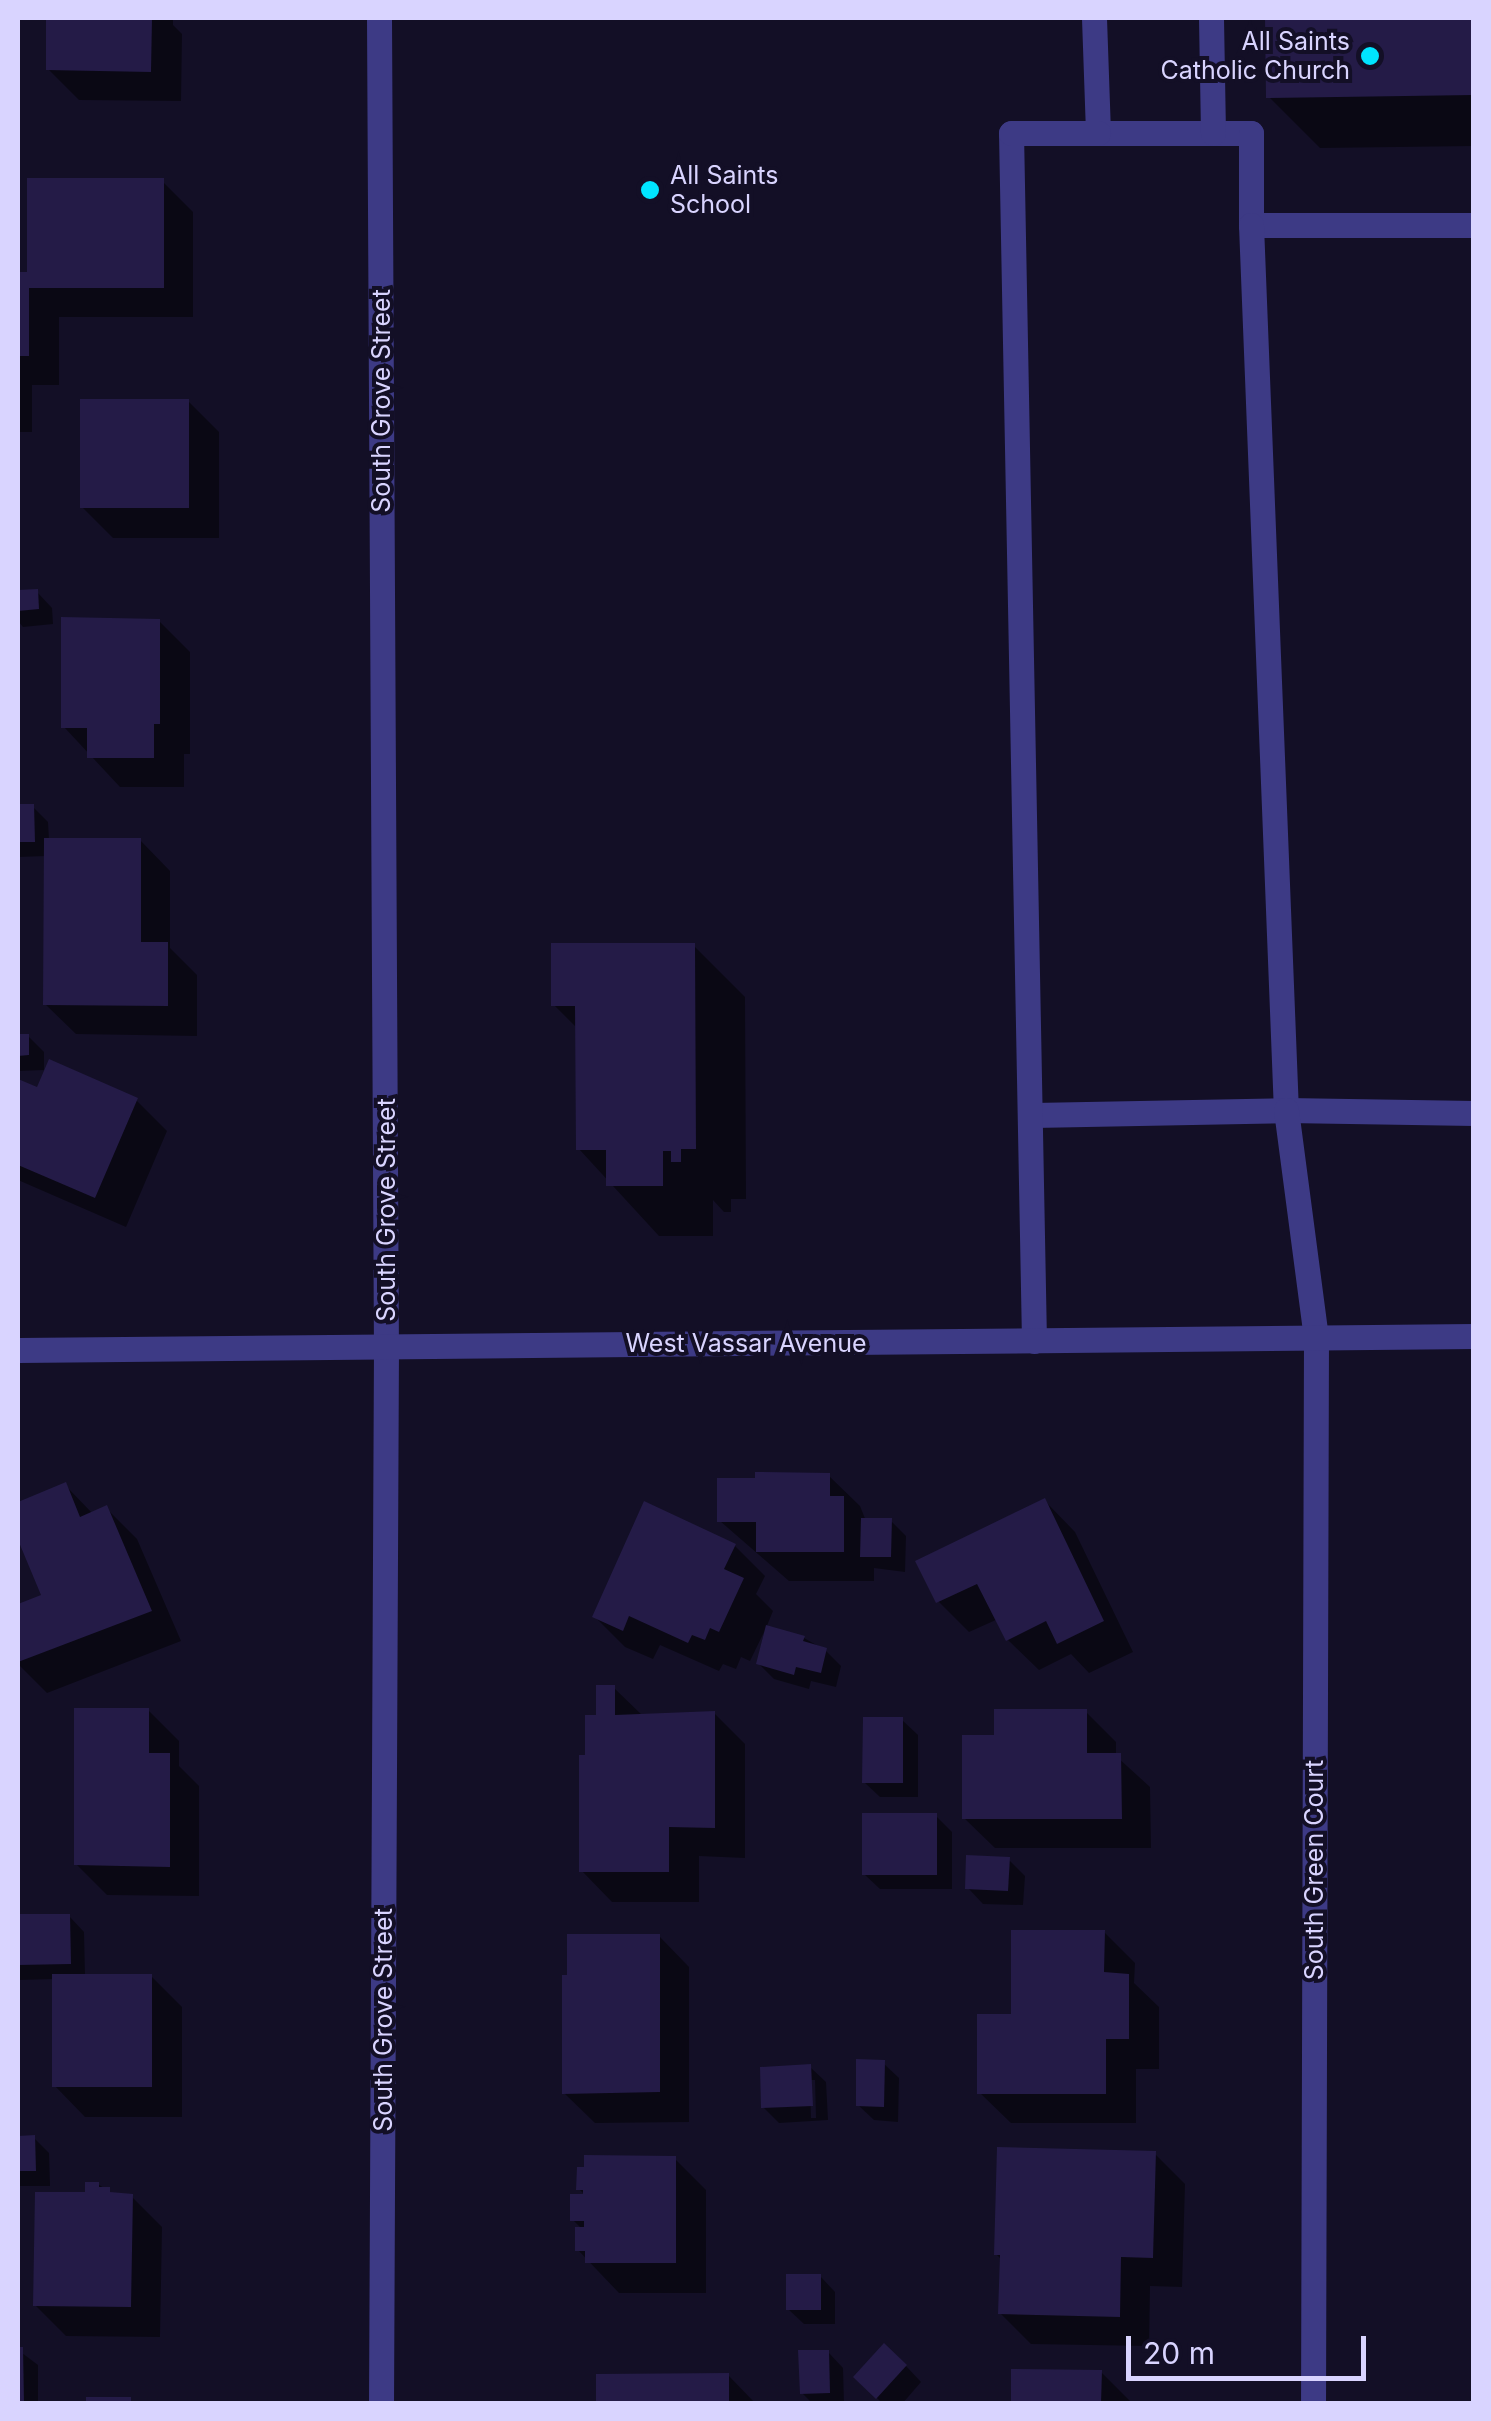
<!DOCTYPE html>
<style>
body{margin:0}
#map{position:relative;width:1491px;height:2421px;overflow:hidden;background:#130f26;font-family:Inter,sans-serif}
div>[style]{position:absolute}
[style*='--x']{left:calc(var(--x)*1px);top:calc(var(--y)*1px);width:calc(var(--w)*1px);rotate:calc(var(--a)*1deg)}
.shadow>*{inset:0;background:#0007}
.building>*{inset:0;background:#241b47}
.minor>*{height:25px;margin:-12.5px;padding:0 12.5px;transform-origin:12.5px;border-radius:12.5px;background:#3d3a85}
.dots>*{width:28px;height:28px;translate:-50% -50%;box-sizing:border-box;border:5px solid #130f26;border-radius:50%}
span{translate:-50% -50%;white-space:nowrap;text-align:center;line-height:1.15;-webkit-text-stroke:8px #130f26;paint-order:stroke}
.poi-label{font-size:25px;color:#d9d4ff}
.right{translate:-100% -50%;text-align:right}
.left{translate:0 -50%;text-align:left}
.street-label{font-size:25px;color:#d9d4ff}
.frame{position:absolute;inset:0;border:20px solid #d9d4ff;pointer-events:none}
.scale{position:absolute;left:1126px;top:2336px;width:240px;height:45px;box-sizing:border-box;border:5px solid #d9d4ff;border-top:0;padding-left:12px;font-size:30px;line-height:35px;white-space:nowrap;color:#d9d4ff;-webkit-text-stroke:8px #130f26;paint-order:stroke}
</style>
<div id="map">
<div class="shadow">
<i style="clip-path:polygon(49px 18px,173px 18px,173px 25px,182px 34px,181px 101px,79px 100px,48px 69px)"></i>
<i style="clip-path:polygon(1268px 18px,1474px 18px,1474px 146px,1320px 148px,1269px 97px)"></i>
<i style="clip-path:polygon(162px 181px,193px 212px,193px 317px,59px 317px,59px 385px,32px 385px,32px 432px,18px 432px,18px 274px,30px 274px)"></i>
<i style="clip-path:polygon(188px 401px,219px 432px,219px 538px,113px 538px,82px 507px)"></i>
<i style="clip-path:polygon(37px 592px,52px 608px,53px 624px,23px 627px,18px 621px,18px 593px)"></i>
<i style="clip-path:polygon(159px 621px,190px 652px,190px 754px,184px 754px,184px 787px,120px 787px,64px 727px)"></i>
<i style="clip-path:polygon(18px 807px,33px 807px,48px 822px,49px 840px,140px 840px,170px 871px,170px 948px,197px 975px,197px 1036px,76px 1034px,45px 1004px,46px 856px,18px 857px)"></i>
<i style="clip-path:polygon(694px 946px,745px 997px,746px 1199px,731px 1199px,731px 1212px,724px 1212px,713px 1200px,713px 1236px,659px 1236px,579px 1149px,578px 1029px,554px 1005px)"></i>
<i style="clip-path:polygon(18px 1036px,28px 1036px,44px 1052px,44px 1070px,18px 1071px)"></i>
<i style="clip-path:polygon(18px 1082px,38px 1091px,136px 1100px,167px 1131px,126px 1227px,18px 1180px)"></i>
<i style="clip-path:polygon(829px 1476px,860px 1506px,866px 1521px,891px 1521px,906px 1536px,905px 1572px,874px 1568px,874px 1581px,789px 1581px,720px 1521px)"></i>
<i style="clip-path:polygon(65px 1485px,93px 1514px,106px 1508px,137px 1539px,181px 1641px,47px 1693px,18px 1664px,18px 1607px,44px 1596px,18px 1534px,18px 1505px)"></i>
<i style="clip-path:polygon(1045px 1501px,1075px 1532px,1133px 1652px,1089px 1673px,1071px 1654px,1039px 1670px,1008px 1640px,998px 1619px,969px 1632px,938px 1601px)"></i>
<i style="clip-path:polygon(735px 1546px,765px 1576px,756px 1594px,773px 1611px,766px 1628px,804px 1638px,825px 1650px,841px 1666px,836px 1687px,811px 1681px,809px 1689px,774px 1679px,758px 1663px,764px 1632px,750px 1661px,741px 1657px,736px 1669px,723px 1664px,719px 1671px,660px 1645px,653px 1659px,625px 1647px,595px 1617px)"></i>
<i style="clip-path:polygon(614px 1688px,643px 1716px,714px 1713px,745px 1744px,745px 1858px,699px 1856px,699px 1902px,612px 1902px,582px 1871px,588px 1757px,598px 1717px)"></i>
<i style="clip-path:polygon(148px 1710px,179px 1741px,179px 1766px,199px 1786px,199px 1896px,107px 1895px,76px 1864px)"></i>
<i style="clip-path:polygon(1086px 1712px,1116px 1742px,1116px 1756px,1150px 1787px,1151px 1848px,995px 1848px,964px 1818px,996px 1737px)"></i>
<i style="clip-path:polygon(902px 1720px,918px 1735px,918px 1797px,880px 1797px,864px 1782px)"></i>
<i style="clip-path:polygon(936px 1816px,952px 1832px,952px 1889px,880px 1889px,864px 1874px)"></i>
<i style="clip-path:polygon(1009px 1860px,1025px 1876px,1023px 1905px,983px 1904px,968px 1888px)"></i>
<i style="clip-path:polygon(69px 1916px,84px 1932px,85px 1976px,151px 1976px,182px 2007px,182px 2117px,85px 2117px,55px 2086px,55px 1979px,18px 1980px,18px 1917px)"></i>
<i style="clip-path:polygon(1104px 1932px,1135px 1963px,1134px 1983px,1159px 2007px,1159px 2069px,1136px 2069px,1136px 2123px,1011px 2123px,980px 2093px,1014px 2016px)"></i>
<i style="clip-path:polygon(659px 1936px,689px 1967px,689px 2122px,595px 2123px,564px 2093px)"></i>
<i style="clip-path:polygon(883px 2063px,899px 2078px,898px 2122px,874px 2120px,858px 2105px)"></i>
<i style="clip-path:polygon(evenodd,810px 2067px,826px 2082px,828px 2120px,779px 2123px,763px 2107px,810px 2067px,810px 2080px,815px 2080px,816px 2118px,811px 2118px,810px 2080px)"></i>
<i style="clip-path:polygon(18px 2138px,34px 2138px,49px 2153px,50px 2186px,18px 2186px)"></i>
<i style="clip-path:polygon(1155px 2154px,1185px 2184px,1182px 2287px,1150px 2286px,1149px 2346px,1031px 2344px,1000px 2313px,1002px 2260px,996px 2254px)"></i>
<i style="clip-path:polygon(675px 2159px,706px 2190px,706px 2293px,619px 2293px,578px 2250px,583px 2230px,572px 2219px,586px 2196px,579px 2189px)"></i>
<i style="clip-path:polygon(98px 2184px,114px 2195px,131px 2196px,162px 2227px,160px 2337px,66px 2336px,35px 2305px,88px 2195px)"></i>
<i style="clip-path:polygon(820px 2276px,835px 2292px,835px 2324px,804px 2324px,788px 2309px)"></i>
<i style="clip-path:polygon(18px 2350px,38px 2365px,38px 2404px,18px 2404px)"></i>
<i style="clip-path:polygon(828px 2352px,843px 2368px,844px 2404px,813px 2404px,802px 2393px)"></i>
<i style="clip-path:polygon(906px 2366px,921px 2382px,902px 2404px,883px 2404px,856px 2377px)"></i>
<i style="clip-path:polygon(1101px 2372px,1132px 2403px,1013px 2404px)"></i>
<i style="clip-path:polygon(728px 2375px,756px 2404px,598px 2404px)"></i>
</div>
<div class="building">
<i style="clip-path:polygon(46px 18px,152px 18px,151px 72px,46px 70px)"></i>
<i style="clip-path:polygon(1265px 18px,1474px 18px,1474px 95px,1266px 98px)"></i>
<i style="clip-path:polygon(27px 178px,164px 178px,164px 288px,29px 288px,29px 356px,18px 356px,18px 272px,27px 272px)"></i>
<i style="clip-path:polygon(80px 399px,189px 399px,189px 508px,80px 508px)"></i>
<i style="clip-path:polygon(38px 589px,39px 609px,18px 611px,18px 590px)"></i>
<i style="clip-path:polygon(61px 617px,160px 619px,160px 724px,154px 724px,154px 758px,87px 758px,87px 728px,61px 728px)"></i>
<i style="clip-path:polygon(18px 804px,34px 804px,35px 842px,18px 842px)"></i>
<i style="clip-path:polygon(44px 838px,141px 838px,141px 942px,168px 942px,168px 1006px,43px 1005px)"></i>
<i style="clip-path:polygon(551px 943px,695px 943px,696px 1149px,681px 1149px,681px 1162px,671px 1162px,671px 1151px,663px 1151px,663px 1186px,606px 1186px,606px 1150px,576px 1150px,575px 1006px,551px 1006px)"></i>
<i style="clip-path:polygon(18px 1034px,29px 1034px,29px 1055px,18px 1056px)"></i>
<i style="clip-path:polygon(49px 1059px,138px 1098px,95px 1198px,18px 1165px,18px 1079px,37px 1087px)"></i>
<i style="clip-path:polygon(755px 1472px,830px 1473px,830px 1496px,844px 1496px,844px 1552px,756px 1552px,756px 1522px,717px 1522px,717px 1478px,755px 1478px)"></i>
<i style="clip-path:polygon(66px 1482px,80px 1517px,107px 1505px,152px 1611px,18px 1662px,18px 1604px,41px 1595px,18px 1540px,18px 1502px)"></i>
<i style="clip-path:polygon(1045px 1498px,1104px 1621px,1057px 1644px,1046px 1621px,1006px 1641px,977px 1584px,936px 1603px,915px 1561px)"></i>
<i style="clip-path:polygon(644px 1501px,736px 1544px,724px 1569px,744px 1578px,719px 1632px,710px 1628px,705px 1640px,692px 1635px,688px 1643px,629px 1616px,623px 1631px,592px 1617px)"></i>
<i style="clip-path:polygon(861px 1518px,892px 1518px,891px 1557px,860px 1557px)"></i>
<i style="clip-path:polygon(766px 1625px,805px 1636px,803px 1641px,827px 1648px,821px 1673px,796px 1667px,794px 1675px,756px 1664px)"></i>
<i style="clip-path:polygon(596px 1685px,615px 1685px,615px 1715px,715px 1711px,715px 1828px,669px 1827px,669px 1872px,579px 1872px,579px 1755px,585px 1755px,585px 1715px,596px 1715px)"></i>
<i style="clip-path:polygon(74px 1708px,149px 1708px,149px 1753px,170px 1753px,170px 1867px,74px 1865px)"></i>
<i style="clip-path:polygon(994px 1709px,1087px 1709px,1087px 1753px,1121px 1753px,1122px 1819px,962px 1819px,962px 1735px,994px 1735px)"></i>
<i style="clip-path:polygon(863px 1717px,903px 1717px,903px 1783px,862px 1783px)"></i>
<i style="clip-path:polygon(862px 1813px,937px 1813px,937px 1875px,862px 1875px)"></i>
<i style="clip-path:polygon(966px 1855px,1010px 1857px,1008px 1891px,965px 1889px)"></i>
<i style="clip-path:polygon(18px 1914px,70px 1914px,71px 1964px,18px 1965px)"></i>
<i style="clip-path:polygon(1011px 1930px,1105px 1930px,1104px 1972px,1129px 1974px,1129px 2039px,1106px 2039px,1106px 2094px,977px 2094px,977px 2014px,1011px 2014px)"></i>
<i style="clip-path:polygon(567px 1934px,660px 1934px,660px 2092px,562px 2094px,562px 1975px,567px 1975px)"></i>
<i style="clip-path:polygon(52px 1974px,152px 1974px,152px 2087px,52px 2087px)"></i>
<i style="clip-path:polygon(856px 2059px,885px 2060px,884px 2107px,856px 2106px)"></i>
<i style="clip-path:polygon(811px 2064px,813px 2106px,761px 2108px,760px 2067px)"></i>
<i style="clip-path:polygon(35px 2135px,36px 2171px,18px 2171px,18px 2136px)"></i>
<i style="clip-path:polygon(997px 2147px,1156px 2151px,1153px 2258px,1121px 2257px,1120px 2317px,998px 2314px,1000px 2255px,994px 2255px)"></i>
<i style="clip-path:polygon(584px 2155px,676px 2156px,676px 2263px,585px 2263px,585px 2251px,575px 2251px,575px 2227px,584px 2227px,584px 2221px,570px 2221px,570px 2194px,583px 2194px,583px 2190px,576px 2190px,577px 2167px,584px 2167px)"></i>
<i style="clip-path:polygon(85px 2182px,99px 2182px,99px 2187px,110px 2187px,110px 2192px,133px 2194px,131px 2307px,33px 2306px,35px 2192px,85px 2192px)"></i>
<i style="clip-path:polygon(786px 2274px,821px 2274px,821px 2310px,786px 2310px)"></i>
<i style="clip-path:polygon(884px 2343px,907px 2365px,876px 2399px,853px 2377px)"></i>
<i style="clip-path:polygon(18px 2347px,23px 2347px,24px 2404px,18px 2404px)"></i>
<i style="clip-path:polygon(798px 2350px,829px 2350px,830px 2393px,800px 2394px)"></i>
<i style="clip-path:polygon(1011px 2369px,1102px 2370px,1101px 2404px,1011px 2404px)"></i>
<i style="clip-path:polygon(729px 2373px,729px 2404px,596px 2404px,596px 2374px)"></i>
<i style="clip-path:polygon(86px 2397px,131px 2397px,131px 2404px,86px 2404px)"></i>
</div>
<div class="minor">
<i style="--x:379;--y:18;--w:1328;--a:89.7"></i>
<i style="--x:386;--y:1346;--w:1058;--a:90.27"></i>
<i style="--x:1094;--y:18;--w:115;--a:88"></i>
<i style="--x:1098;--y:133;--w:153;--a:0"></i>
<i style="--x:1251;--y:133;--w:92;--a:90"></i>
<i style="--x:1251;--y:225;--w:223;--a:0"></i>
<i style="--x:1211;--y:18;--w:115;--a:89"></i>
<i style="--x:1251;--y:225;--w:886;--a:87.74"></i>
<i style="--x:1286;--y:1110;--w:188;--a:0.9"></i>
<i style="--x:1033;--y:1115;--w:253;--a:-1.1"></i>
<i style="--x:1286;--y:1110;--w:229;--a:82.5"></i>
<i style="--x:1316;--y:1337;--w:1067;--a:90.16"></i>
<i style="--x:1034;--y:1341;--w:1208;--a:-91.09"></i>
<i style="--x:1011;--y:133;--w:87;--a:0"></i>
<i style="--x:18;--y:1350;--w:1456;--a:-0.55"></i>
</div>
<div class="dots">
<i style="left:1370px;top:56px;background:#00e5ff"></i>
<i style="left:650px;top:190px;background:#00e5ff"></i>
</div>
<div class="poi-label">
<span class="right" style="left:1350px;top:56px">All Saints<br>Catholic Church</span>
<span class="left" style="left:670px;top:190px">All Saints<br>School</span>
</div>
<div class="street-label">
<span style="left:381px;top:401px;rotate:-90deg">South Grove Street</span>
<span style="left:386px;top:1210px;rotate:-90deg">South Grove Street</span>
<span style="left:746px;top:1343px">West Vassar Avenue</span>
<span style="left:1314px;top:1870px;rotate:-90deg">South Green Court</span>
<span style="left:383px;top:2020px;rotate:-90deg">South Grove Street</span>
</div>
<div class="frame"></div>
<div class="scale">20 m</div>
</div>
